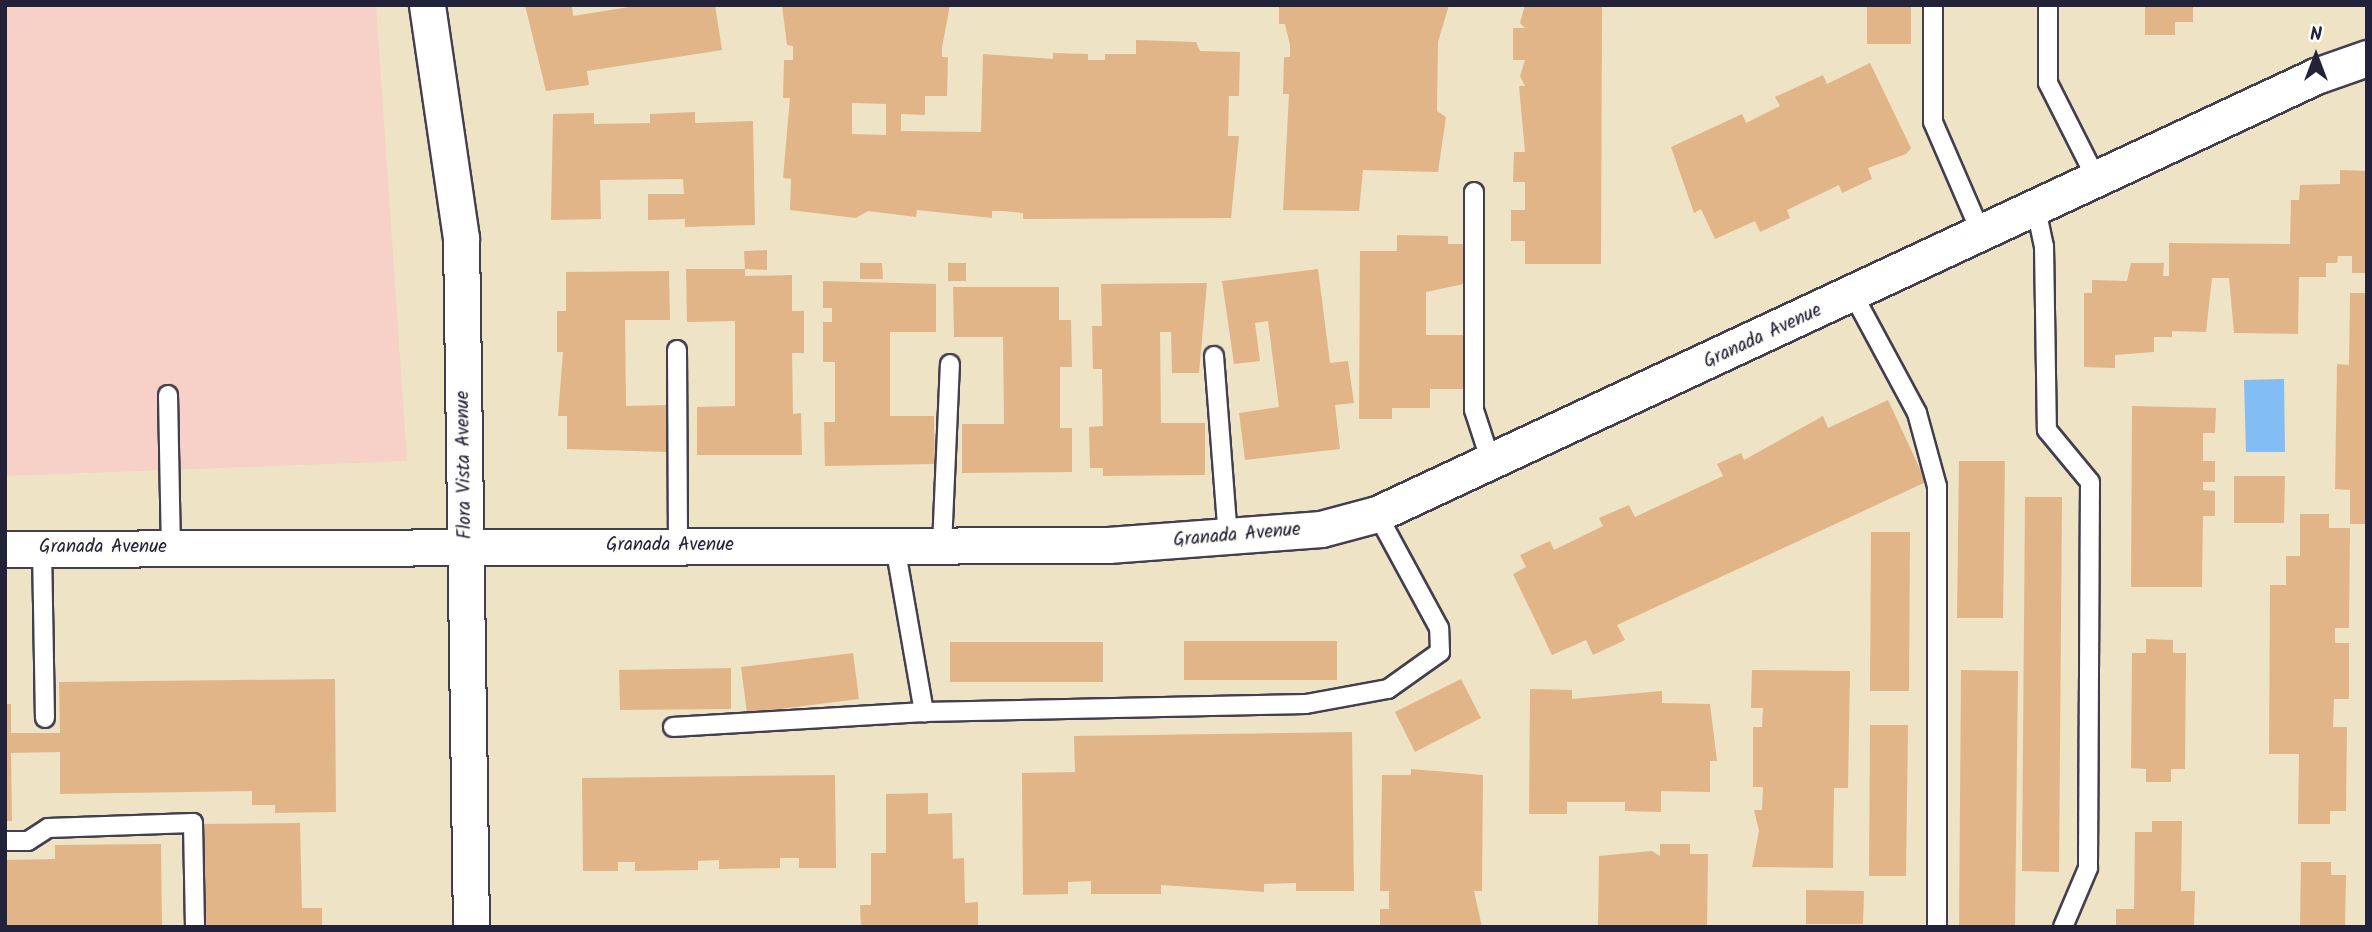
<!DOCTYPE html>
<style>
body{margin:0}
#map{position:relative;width:2372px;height:932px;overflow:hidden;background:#eee3c4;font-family:Kalam,sans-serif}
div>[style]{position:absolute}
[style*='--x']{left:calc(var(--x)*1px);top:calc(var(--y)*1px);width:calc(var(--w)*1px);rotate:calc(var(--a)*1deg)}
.built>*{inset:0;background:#f7d1c7}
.water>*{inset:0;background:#82bdf4}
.building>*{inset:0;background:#e2b588}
.roads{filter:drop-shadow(2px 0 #413f50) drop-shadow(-2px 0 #413f50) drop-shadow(0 2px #413f50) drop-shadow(0 -2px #413f50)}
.lane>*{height:18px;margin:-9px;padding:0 9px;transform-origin:9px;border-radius:9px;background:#fff}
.street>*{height:35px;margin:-17.5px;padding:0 17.5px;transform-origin:17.5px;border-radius:17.5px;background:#fff}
span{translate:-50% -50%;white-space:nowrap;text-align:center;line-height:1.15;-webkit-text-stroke:5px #fdfcf7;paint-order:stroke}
.street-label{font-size:19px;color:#22223b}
.frame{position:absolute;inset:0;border:7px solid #22223b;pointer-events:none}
.north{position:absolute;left:2281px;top:21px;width:70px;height:70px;-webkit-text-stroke:5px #fdfcf7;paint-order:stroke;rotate:0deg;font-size:19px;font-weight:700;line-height:28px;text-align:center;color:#22223b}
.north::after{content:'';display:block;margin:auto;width:24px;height:32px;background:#22223b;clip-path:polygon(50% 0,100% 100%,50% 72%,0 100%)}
</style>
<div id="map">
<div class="built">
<i style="clip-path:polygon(5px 5px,376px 5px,407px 461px,5px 476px)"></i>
</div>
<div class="water">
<i style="clip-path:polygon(2284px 379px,2285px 452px,2246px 452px,2244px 380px)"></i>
</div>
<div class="building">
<i style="clip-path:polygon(525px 5px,572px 5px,573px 16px,642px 5px,715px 5px,722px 50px,587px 71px,589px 85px,546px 91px)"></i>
<i style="clip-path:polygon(evenodd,782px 5px,950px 5px,942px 48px,942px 57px,948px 57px,947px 96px,925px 96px,925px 115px,901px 114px,901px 131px,981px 132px,983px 54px,1053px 59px,1053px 53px,1088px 54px,1088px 60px,1105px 60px,1105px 54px,1136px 54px,1136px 40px,1196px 42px,1200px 51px,1240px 52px,1239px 96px,1229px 96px,1228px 136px,1239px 136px,1231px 218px,1023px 219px,1023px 213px,1003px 211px,992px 211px,992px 218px,917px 210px,916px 217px,868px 211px,856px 218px,790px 210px,791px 179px,783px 178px,790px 98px,783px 98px,784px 60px,793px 60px,793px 46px,787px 45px,782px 5px,852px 103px,886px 104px,886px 135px,852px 134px,852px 103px)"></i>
<i style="clip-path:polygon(1279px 5px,1449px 5px,1438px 42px,1437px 111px,1446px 117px,1438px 172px,1363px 170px,1359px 211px,1283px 210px,1289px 94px,1283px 94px,1284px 57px,1290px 57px,1290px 45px,1285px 24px,1279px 24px)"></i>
<i style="clip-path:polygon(1525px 5px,1602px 5px,1601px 264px,1525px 264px,1525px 241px,1511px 241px,1511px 210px,1525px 210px,1525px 182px,1513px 182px,1514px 152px,1525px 152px,1519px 86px,1525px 86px,1520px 76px,1525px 60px,1513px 60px,1513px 28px,1525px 28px,1520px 23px)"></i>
<i style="clip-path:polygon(1867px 5px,1911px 5px,1911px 44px,1867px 44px)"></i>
<i style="clip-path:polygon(2145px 5px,2193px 5px,2193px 22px,2175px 22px,2175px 35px,2145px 35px)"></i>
<i style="clip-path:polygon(1870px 63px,1911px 148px,1906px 154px,1868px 168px,1872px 179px,1842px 193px,1839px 185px,1787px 210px,1790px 218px,1760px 232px,1755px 221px,1715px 239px,1701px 209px,1694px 213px,1671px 147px,1742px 114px,1746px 123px,1780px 106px,1775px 97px,1823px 75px,1827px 84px)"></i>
<i style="clip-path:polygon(695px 112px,695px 123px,753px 121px,755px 225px,685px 227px,685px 219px,648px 220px,648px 194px,684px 194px,683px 179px,600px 180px,601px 219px,551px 220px,553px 114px,594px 113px,594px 124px,650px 123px,650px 114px)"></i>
<i style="clip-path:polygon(2340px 170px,2367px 171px,2367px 273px,2352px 273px,2352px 256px,2338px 256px,2337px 263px,2326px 263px,2326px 277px,2299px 277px,2298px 334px,2234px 333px,2229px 278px,2212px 278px,2206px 332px,2172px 331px,2172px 337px,2154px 337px,2154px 352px,2115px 355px,2115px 368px,2084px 367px,2084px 293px,2092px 293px,2092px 280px,2127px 281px,2131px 263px,2164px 263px,2163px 276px,2169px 276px,2169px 243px,2290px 244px,2291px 200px,2299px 200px,2300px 185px,2340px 184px)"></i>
<i style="clip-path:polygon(1397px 235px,1448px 236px,1448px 244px,1464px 244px,1464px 284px,1426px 292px,1426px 335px,1468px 335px,1468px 389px,1430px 389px,1430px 408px,1392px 408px,1392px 419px,1359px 419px,1360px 251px,1397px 251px)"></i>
<i style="clip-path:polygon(767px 250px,767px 270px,745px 269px,745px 276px,792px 275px,792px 311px,804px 311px,804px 353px,792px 353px,793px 414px,801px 413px,802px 455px,697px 455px,697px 407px,735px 406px,735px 321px,687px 322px,686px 269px,745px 269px,744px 251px)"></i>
<i style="clip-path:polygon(860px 263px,882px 263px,883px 279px,860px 279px)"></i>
<i style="clip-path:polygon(948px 263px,966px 263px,966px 281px,948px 281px)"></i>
<i style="clip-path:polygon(1318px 269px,1330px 363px,1348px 361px,1354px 403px,1335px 405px,1340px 449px,1245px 460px,1239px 413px,1279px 407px,1268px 321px,1255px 323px,1260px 361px,1234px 364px,1222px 281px)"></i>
<i style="clip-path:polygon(669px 271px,670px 320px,625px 320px,626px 406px,667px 405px,667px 452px,567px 449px,567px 416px,558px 416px,563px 352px,557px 352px,557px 311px,566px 311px,566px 272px)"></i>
<i style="clip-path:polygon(823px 281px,936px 284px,936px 332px,890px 332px,890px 416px,934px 416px,935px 464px,825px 466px,824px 422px,835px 422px,835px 362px,823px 362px,823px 322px,832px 322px,832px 308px,823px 308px)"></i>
<i style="clip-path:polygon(1207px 283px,1199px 373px,1172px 373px,1171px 332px,1160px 332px,1161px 423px,1205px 423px,1205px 475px,1103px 476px,1103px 468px,1090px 468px,1089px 427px,1103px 426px,1102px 369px,1093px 369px,1092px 326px,1102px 326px,1101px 284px)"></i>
<i style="clip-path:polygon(953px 287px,1059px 287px,1059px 320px,1071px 320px,1072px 367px,1060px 367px,1060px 428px,1072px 428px,1072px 472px,962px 473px,962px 424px,1004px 424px,1003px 337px,954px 337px)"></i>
<i style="clip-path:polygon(2350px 293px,2367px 293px,2367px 524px,2350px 524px,2350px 490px,2335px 489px,2337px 364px,2349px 365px)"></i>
<i style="clip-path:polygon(1888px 400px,1926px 482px,1617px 625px,1625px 640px,1593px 655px,1586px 640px,1552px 655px,1513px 574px,1526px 567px,1520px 555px,1550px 541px,1554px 550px,1603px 526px,1599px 518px,1629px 505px,1635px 517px,1723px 476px,1717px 464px,1741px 453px,1744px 460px,1823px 416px,1828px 428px)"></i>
<i style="clip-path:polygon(2132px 406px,2216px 408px,2215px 433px,2203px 433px,2203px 461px,2215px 461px,2215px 482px,2203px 482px,2203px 490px,2215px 491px,2215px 516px,2203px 516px,2202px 587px,2131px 587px)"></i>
<i style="clip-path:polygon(1959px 461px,2005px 461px,2003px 618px,1957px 618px)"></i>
<i style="clip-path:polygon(2234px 476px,2285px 476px,2284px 523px,2234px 523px)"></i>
<i style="clip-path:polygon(2025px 497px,2062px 497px,2059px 872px,2022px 871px)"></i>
<i style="clip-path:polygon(2300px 514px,2329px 514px,2329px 528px,2350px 528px,2349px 628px,2335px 628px,2335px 643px,2349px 643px,2349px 699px,2334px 699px,2333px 727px,2347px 727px,2346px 811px,2330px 811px,2330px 824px,2298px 824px,2299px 754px,2269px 754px,2270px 585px,2286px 585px,2286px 556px,2300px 556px)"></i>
<i style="clip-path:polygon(1871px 532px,1910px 532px,1909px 691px,1870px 691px)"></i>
<i style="clip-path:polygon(2146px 639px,2173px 640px,2173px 653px,2186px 653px,2185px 769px,2171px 769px,2171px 782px,2146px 782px,2146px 769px,2131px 768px,2132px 653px,2146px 653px)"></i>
<i style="clip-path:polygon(1184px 641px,1337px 641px,1337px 680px,1184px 680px)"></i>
<i style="clip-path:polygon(950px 642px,1103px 642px,1103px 682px,950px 682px)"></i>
<i style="clip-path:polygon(853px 653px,859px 699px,747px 713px,741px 667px)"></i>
<i style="clip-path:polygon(731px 668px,731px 709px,620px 710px,619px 670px)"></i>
<i style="clip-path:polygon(1752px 670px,1850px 671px,1848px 788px,1834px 788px,1833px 868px,1752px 867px,1759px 831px,1754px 810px,1762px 810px,1763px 787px,1753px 787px,1753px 727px,1762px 727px,1763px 708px,1751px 708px)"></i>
<i style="clip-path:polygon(1961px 670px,2018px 671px,2015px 927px,1959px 927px)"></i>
<i style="clip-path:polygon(335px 679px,336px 812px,275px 813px,275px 805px,252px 805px,252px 791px,60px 794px,60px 752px,11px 753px,12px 821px,5px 821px,5px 704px,11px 704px,11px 733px,60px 733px,59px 682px)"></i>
<i style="clip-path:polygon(1461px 679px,1481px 718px,1415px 752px,1395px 712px)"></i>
<i style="clip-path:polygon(1530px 689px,1572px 690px,1572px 699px,1662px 691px,1662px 703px,1710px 704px,1717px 761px,1710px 761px,1710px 792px,1661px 791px,1661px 812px,1625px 811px,1625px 802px,1567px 802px,1567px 814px,1529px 814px)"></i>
<i style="clip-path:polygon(1870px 725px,1908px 725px,1906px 876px,1869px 876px)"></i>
<i style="clip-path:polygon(1352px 732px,1354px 891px,1296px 891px,1296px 883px,1264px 884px,1264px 892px,1161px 885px,1161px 894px,1091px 894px,1091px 881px,1068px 882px,1068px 894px,1023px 895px,1022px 773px,1075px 772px,1074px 736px)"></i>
<i style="clip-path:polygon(1411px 769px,1483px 775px,1482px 891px,1474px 891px,1482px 927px,1380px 927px,1380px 909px,1389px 909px,1389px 891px,1380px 891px,1382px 775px,1411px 775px)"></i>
<i style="clip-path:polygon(835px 775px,836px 868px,799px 868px,799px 858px,780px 858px,780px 868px,719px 869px,719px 860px,698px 861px,698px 870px,635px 871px,635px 862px,618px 862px,618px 871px,583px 871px,582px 778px)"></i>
<i style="clip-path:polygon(928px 793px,928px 814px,952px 813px,953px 859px,964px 858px,965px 903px,978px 902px,978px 927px,861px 927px,860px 905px,871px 905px,871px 853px,886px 853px,886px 794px)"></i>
<i style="clip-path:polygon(2152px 821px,2182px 821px,2181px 891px,2195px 891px,2194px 927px,2116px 927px,2116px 909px,2134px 909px,2135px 832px,2152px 832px)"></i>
<i style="clip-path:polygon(300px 823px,302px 908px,322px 908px,322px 927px,205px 927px,203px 824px)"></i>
<i style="clip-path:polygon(161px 844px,162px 927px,5px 927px,5px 860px,55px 859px,55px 845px)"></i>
<i style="clip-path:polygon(1660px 844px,1690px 844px,1690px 854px,1708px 854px,1707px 927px,1598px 927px,1599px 856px,1652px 851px,1660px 856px)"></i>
<i style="clip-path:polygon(2301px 862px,2331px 862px,2331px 875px,2346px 875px,2345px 927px,2300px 927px)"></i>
<i style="clip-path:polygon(1806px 890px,1864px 891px,1863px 924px,1806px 924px)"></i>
</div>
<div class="roads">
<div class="lane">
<i style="--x:1933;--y:5;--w:117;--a:90"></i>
<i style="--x:1933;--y:122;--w:123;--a:66.6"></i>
<i style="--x:2048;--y:5;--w:78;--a:90"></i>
<i style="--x:2048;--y:83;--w:109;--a:63.2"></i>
<i style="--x:1474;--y:192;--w:218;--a:90"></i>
<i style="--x:1474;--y:410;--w:55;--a:71.9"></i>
<i style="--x:2036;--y:209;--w:38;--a:78"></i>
<i style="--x:2044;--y:246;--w:184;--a:89.1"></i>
<i style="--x:2047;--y:430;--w:67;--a:50.4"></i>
<i style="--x:2090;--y:482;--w:386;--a:90.3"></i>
<i style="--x:2088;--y:868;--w:64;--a:113"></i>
<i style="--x:1854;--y:296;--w:133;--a:61.7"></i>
<i style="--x:1917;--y:413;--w:76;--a:74.7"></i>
<i style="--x:1937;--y:486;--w:441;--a:90"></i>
<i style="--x:677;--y:350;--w:196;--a:89.7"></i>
<i style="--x:1214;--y:356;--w:184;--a:85.6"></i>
<i style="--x:168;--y:395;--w:152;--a:88.9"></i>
<i style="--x:895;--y:546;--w:169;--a:80.1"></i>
<i style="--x:924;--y:712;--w:382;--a:-1.2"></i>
<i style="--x:1306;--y:704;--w:83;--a:-10.4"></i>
<i style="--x:1388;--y:689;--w:64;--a:-35.4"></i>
<i style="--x:1440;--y:652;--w:24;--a:-92"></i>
<i style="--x:1439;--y:628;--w:130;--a:-118.5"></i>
<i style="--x:942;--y:546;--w:182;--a:-87.5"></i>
<i style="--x:42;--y:548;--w:170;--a:89"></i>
<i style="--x:673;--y:727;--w:251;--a:-3.4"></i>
<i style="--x:5;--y:841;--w:23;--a:0"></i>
<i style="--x:28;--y:841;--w:24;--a:-33"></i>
<i style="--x:48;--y:828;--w:145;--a:-2"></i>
<i style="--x:193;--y:823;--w:104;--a:88.9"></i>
</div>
<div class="street">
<i style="--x:427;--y:5;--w:235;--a:81.7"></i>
<i style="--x:461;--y:238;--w:689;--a:89.17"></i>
<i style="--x:5;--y:549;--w:1103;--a:-0.21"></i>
<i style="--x:1108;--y:545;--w:214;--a:-4.3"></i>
<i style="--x:1321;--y:529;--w:58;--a:-15"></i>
<i style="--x:1377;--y:514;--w:1036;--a:-25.01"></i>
<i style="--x:2316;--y:76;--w:54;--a:-19.4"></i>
</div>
</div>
<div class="street-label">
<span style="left:1763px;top:337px;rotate:-25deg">Granada Avenue</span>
<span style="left:465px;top:465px;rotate:-91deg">Flora Vista Avenue</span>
<span style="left:1237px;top:536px;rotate:-5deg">Granada Avenue</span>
<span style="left:670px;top:546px">Granada Avenue</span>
<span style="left:103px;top:548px">Granada Avenue</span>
</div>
<div class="frame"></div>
<div class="north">N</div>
</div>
